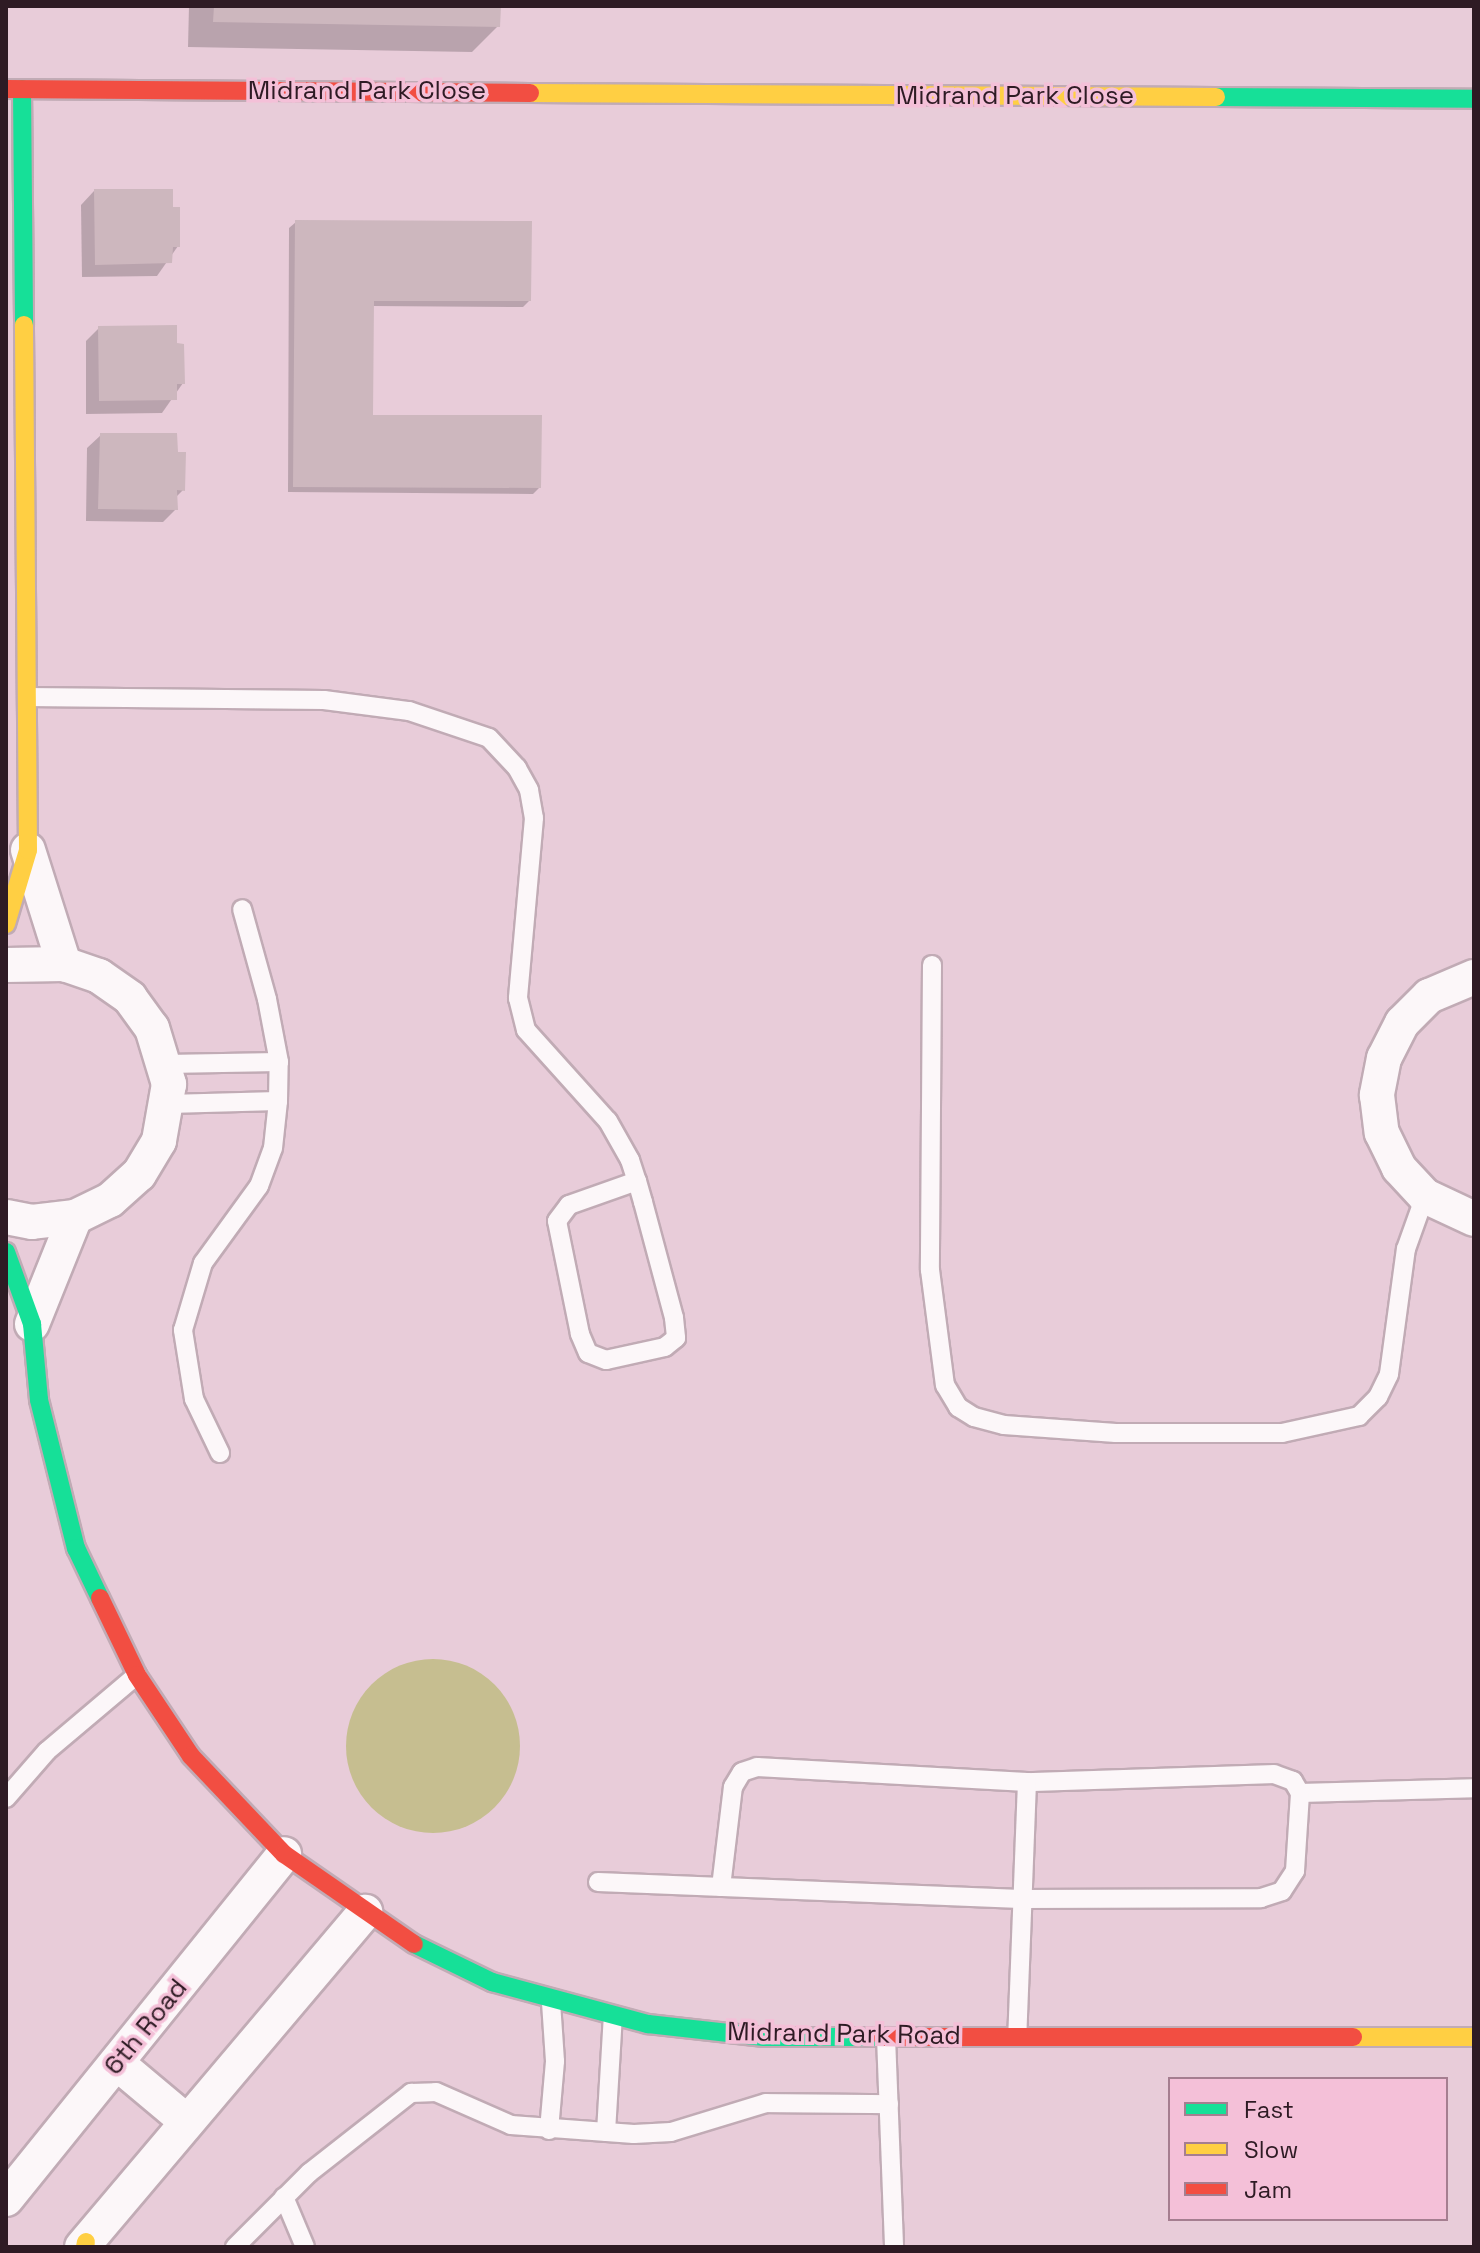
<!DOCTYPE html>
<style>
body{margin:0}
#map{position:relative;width:1480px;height:2253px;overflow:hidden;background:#e8ccd9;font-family:"Space Grotesk",sans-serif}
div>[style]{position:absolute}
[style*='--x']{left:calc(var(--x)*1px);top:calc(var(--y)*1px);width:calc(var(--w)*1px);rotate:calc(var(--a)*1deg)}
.water>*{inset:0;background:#c6be90}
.round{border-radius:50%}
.shadow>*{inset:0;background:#0003}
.building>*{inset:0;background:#cdb7be}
.roads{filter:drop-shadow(2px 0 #c1abb5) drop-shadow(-2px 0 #c1abb5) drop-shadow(0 2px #c1abb5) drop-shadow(0 -2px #c1abb5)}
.lane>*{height:18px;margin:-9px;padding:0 9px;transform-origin:9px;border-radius:9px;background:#fcf7f9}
.street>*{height:34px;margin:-17px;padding:0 17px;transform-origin:17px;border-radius:17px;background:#fcf7f9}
.fast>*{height:18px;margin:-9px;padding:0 9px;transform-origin:9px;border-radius:9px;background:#16e098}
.slow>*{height:18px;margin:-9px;padding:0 9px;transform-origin:9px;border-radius:9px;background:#ffcf43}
.jam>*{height:18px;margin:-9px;padding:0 9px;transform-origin:9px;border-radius:9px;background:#f24e42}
span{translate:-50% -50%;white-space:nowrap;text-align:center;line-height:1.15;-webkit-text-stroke:7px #f4c0d8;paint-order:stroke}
.street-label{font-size:26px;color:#2e1b24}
.frame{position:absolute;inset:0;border:8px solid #2e1b24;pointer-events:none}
.legend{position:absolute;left:1168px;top:2077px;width:280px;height:144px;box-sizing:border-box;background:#f4c0d8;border:2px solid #a57e90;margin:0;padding:10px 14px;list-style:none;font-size:24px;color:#2e1b24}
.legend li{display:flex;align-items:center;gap:16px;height:40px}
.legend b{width:40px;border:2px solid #a57e90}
</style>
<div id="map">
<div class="water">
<i class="round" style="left:346px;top:1659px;width:174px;height:174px"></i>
</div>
<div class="shadow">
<i style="clip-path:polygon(189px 6px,499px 6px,498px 26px,472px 52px,188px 47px)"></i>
<i style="clip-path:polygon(94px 191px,178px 246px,157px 276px,82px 277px,81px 205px)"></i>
<i style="clip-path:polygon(296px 222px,529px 301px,523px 307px,371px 306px,371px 416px,539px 488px,533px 494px,288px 492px,289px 228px)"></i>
<i style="clip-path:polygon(99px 328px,183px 383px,162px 413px,86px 414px,86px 341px)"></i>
<i style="clip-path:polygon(101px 435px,183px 490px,176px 497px,176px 509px,163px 522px,86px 521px,87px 448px)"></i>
</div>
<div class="building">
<i style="clip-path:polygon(214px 6px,501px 6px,500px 27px,213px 22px)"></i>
<i style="clip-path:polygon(94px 189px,173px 189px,173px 207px,180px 207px,180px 247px,173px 247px,172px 263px,95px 265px)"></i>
<i style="clip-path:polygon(295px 220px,532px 221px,531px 301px,374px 301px,373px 415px,542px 415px,541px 488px,293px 487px)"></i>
<i style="clip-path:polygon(177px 325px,177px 343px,184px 344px,185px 384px,177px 384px,177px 400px,99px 401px,98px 326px)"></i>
<i style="clip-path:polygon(100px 433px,177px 433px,178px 452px,186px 452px,185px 491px,177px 490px,178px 510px,98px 509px)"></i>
</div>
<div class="roads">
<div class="lane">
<i style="--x:27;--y:697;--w:297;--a:0.6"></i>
<i style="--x:324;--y:700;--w:86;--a:7.4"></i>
<i style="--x:409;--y:711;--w:84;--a:18.6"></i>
<i style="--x:489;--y:738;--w:41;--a:47"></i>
<i style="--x:517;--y:768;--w:25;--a:61"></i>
<i style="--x:529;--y:790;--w:28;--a:80"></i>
<i style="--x:534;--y:818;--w:181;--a:95.1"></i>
<i style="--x:518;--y:998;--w:33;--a:76"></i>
<i style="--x:526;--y:1030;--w:122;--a:48"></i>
<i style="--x:608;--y:1121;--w:45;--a:60.6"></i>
<i style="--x:630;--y:1160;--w:22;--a:72"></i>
<i style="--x:637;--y:1181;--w:22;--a:74"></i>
<i style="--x:643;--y:1202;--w:120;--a:75"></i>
<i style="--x:674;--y:1318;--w:20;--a:84"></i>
<i style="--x:676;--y:1338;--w:14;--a:141"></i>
<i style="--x:665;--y:1347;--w:60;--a:167.6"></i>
<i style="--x:606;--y:1360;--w:19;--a:-159"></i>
<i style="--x:588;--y:1353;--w:21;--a:-113"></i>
<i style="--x:580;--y:1334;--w:115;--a:-101.5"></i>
<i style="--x:557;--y:1221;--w:20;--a:-53"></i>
<i style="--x:569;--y:1205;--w:72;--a:-19.4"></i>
<i style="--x:932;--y:965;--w:305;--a:90.4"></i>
<i style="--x:930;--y:1270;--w:116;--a:82.6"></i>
<i style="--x:945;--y:1385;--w:26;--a:59"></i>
<i style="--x:958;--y:1407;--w:19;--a:32"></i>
<i style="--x:974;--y:1417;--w:31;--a:15"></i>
<i style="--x:1004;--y:1425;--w:112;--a:4.1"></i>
<i style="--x:1116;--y:1433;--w:166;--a:0"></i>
<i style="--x:1282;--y:1433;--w:79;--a:-12.4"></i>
<i style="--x:1359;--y:1416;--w:27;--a:-45"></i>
<i style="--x:1378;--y:1397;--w:25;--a:-64"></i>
<i style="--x:1389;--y:1374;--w:126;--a:-82.3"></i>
<i style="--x:1406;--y:1249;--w:56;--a:-70.3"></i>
<i style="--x:166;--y:1064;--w:113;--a:-1"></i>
<i style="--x:168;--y:1104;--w:110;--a:-1.6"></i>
<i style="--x:220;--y:1453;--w:60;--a:-115.7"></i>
<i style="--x:194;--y:1399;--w:70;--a:-99.1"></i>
<i style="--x:183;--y:1330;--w:70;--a:-73.4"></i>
<i style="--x:203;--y:1263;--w:95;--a:-54"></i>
<i style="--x:259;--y:1186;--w:40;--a:-69.8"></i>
<i style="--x:273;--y:1148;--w:47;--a:-83.9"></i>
<i style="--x:278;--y:1101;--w:39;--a:-89"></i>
<i style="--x:279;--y:1062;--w:64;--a:-100.8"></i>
<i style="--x:267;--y:999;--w:93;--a:-105.5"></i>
<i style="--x:1300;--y:1793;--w:174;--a:-1.6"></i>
<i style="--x:6;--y:1798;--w:62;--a:-48.9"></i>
<i style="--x:47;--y:1751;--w:118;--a:-40.2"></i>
<i style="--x:598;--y:1882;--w:423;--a:2.3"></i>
<i style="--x:1021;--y:1899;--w:240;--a:-0.2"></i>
<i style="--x:1261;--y:1898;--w:22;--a:-18"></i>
<i style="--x:1282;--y:1891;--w:24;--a:-57"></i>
<i style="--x:1295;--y:1871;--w:78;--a:-86.3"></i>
<i style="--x:1300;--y:1793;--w:14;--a:-120"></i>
<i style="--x:1293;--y:1781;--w:20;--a:-160"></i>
<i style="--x:1274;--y:1774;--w:247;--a:178.1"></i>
<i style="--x:721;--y:1887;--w:101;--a:-83.2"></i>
<i style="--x:733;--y:1787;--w:17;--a:-59"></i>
<i style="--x:742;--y:1772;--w:16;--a:-18"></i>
<i style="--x:757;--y:1767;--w:270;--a:3.2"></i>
<i style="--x:1027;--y:1782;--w:255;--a:92.2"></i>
<i style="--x:886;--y:2037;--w:210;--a:87.8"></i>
<i style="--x:549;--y:2130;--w:69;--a:-85"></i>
<i style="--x:555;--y:2061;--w:59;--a:-93.9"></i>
<i style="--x:606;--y:2132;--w:117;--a:-86.6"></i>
<i style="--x:284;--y:2197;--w:54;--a:67.2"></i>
<i style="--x:235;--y:2247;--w:105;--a:-45"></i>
<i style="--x:309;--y:2173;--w:130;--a:-38.1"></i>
<i style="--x:411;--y:2093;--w:25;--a:-2"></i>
<i style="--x:436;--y:2092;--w:82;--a:23.7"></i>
<i style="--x:511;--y:2125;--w:123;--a:4.2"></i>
<i style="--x:634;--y:2134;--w:37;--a:-3"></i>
<i style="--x:671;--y:2132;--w:99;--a:-17"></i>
<i style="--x:766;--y:2103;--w:123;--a:0.5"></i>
</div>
<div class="street">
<i style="--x:28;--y:850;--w:120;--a:72.5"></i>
<i style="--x:6;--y:965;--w:58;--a:-1"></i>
<i style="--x:64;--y:964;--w:37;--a:19"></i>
<i style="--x:99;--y:976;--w:38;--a:35"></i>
<i style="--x:130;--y:998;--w:37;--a:54"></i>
<i style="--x:152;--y:1028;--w:59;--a:73.1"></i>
<i style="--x:169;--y:1084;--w:58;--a:100"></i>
<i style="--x:159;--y:1141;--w:39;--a:121"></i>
<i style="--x:139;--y:1174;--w:39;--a:138"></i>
<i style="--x:110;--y:1200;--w:39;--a:154"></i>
<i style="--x:75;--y:1217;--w:43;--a:173.4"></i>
<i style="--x:32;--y:1222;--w:26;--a:-169"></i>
<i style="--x:1474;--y:977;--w:49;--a:157.1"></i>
<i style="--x:1429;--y:996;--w:38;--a:135"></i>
<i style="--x:1402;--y:1023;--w:39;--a:117"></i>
<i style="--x:1384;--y:1058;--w:38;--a:101"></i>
<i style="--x:1377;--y:1095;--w:38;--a:83"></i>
<i style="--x:1382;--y:1133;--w:39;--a:64"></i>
<i style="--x:1399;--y:1168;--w:38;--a:47"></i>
<i style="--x:1425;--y:1196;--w:54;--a:25.1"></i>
<i style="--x:32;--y:1324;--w:115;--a:-68.1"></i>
<i style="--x:118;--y:2064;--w:90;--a:40"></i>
<i style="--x:6;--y:2199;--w:443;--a:-51.1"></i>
<i style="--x:82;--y:2247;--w:439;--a:-49.8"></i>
</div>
<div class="fast">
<i style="--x:22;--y:89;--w:236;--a:89.5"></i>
<i style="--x:1216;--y:97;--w:258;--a:0.4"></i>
<i style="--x:6;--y:1252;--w:77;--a:70.1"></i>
<i style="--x:32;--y:1324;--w:76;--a:84.7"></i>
<i style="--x:39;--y:1400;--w:153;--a:76"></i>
<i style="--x:76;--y:1548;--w:55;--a:64.4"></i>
<i style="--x:414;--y:1944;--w:87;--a:26"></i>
<i style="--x:492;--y:1982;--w:162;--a:15.1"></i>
<i style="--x:648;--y:2024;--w:117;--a:6.4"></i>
<i style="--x:764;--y:2037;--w:118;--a:0"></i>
</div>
<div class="slow">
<i style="--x:530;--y:93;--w:686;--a:0.33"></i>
<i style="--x:6;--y:924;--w:77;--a:-73.4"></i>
<i style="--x:28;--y:850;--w:525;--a:-90.44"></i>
<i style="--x:1353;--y:2037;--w:121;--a:0"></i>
<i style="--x:85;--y:2247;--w:5;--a:-79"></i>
</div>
<div class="jam">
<i style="--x:6;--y:89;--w:524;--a:0.44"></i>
<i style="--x:100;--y:1598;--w:85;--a:64.3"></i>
<i style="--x:137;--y:1675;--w:97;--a:56.3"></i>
<i style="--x:191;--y:1756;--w:135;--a:46.5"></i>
<i style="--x:284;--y:1854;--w:158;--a:34.7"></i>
<i style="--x:882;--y:2037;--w:471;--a:0"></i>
</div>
</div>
<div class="street-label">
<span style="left:367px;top:91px">Midrand Park Close</span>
<span style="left:1015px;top:96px">Midrand Park Close</span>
<span style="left:146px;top:2027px;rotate:-51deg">6th Road</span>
<span style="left:844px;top:2034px;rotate:1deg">Midrand Park Road</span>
</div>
<div class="frame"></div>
<ul class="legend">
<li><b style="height:10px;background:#16e098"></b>Fast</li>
<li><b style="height:10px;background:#ffcf43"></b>Slow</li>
<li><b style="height:10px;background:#f24e42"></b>Jam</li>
</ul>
</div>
